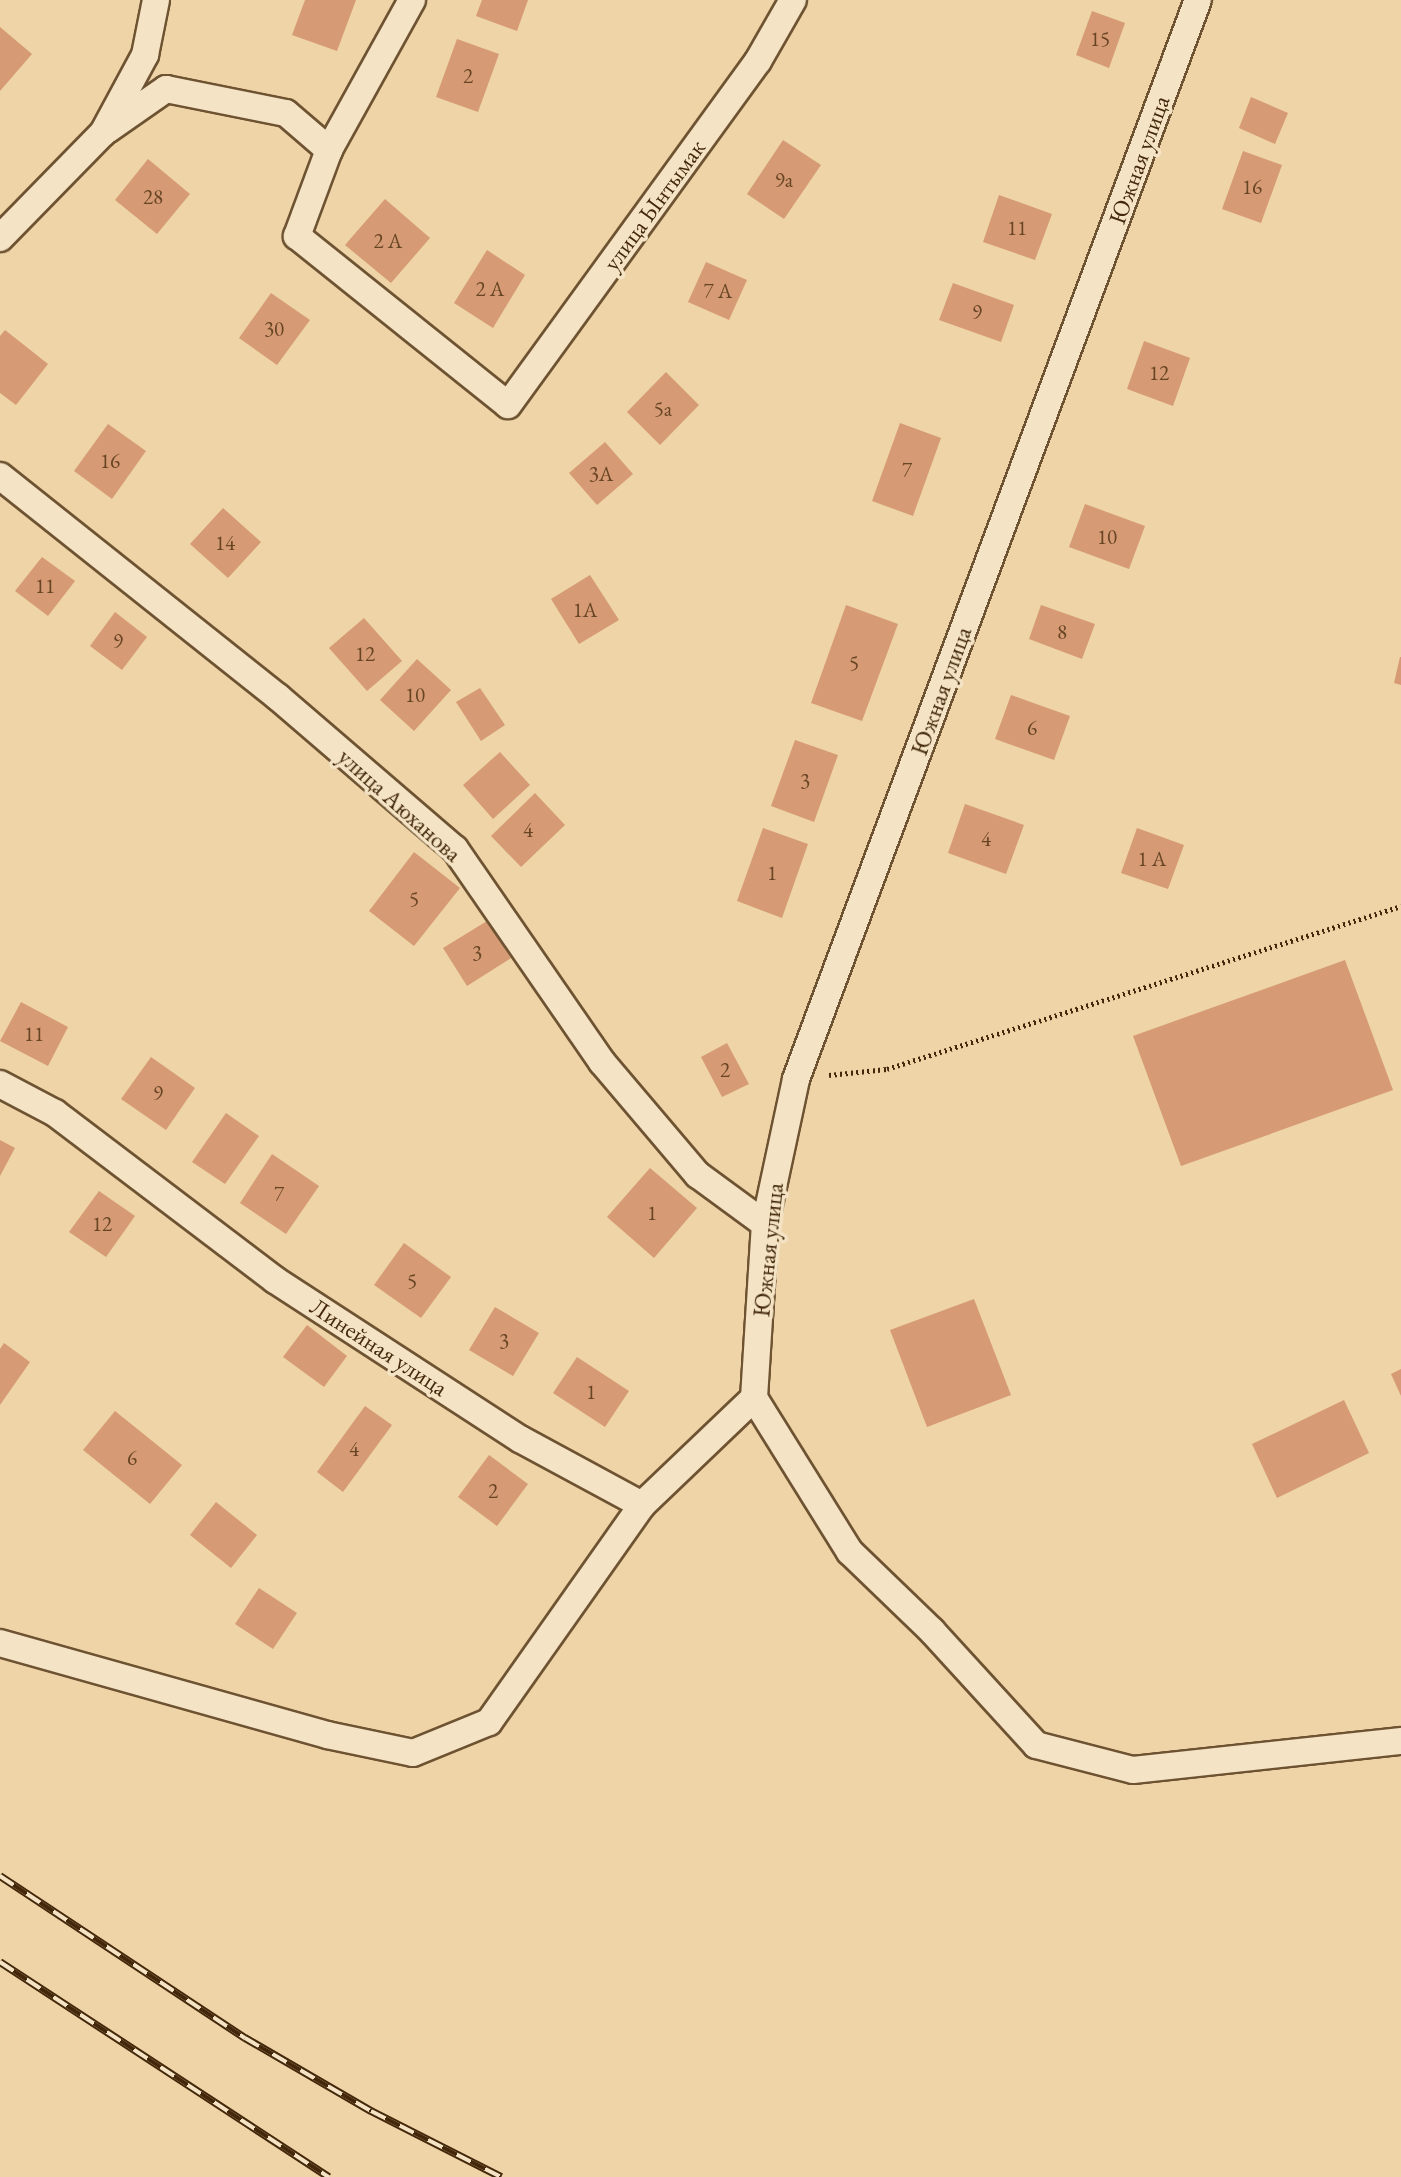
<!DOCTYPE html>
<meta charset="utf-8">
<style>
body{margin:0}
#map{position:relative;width:1401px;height:2177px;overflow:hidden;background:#eed4a6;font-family:"EB Garamond",serif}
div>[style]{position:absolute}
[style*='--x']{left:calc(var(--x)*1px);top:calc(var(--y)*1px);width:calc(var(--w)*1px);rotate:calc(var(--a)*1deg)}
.building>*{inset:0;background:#d69b74}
.path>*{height:4.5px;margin-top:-2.25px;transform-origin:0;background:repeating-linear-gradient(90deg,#43280b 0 2px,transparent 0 5.5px)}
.roads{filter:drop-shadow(2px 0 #6e5332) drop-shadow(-2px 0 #6e5332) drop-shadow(0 2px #6e5332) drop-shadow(0 -2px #6e5332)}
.minor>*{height:26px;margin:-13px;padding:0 13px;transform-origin:13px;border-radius:13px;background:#f4e3c5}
.rail>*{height:8px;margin-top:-4px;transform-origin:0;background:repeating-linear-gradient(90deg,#f4e3c5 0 16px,#43280b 0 32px);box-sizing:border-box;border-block:2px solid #43280b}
span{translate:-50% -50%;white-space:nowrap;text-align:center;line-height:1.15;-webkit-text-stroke:7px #f4e3c5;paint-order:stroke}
.number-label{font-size:21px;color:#684525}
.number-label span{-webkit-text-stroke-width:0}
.street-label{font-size:24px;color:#43280b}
</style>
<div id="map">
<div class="building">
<i style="clip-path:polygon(305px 0,356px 0,337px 51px,292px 35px)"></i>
<i style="clip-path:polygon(482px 0,528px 0,517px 31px,476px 16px)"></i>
<i style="clip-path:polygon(1092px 11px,1125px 23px,1109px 68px,1076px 55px)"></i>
<i style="clip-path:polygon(0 27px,32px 54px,0 91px)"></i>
<i style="clip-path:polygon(457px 39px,499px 54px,478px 112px,436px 97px)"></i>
<i style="clip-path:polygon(1251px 97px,1288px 113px,1275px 144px,1239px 128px)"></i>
<i style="clip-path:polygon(783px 140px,821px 165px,784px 219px,747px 194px)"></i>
<i style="clip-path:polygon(1243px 151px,1282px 165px,1261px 223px,1222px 209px)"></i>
<i style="clip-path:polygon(148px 159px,190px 194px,157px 234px,115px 200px)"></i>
<i style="clip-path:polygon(999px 195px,1052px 214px,1035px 260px,983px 242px)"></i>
<i style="clip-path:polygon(385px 199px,430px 238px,391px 283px,345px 245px)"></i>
<i style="clip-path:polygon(487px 250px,525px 275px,493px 328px,454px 303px)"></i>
<i style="clip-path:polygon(706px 262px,747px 280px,729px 320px,688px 302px)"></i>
<i style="clip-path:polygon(953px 283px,1014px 305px,1001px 342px,939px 320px)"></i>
<i style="clip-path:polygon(271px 293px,310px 320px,277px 365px,239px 338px)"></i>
<i style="clip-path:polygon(5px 330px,48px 364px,16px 405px,0 393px,0 336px)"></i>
<i style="clip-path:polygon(1144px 341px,1190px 358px,1173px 406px,1127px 389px)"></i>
<i style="clip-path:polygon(666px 372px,699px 405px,660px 445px,627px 412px)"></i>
<i style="clip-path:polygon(900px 423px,941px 438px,913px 516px,872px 501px)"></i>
<i style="clip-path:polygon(108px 424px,146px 451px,112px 499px,74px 471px)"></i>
<i style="clip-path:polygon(605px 442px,633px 474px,597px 505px,569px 473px)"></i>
<i style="clip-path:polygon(1085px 504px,1145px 526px,1129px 569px,1069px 547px)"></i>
<i style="clip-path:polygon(223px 508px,261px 542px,228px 578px,190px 544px)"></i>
<i style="clip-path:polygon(42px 557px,75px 581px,48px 616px,15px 591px)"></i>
<i style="clip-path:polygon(590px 575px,619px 620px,579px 644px,551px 599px)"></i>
<i style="clip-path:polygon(846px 605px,898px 624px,862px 721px,811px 703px)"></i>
<i style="clip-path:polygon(1041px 605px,1095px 624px,1082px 659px,1029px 639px)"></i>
<i style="clip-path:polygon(115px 612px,147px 637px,122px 670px,90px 646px)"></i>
<i style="clip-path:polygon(364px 618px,402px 661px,367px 691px,329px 648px)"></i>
<i style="clip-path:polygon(1400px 657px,1401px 657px,1401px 685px,1394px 683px)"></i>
<i style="clip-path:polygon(417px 659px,451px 690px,414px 731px,380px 700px)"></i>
<i style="clip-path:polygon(480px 688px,505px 725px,481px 741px,456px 702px)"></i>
<i style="clip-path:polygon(1011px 695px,1070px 716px,1054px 760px,995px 739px)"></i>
<i style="clip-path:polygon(795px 740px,838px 755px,814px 822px,771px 806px)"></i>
<i style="clip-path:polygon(500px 752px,530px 785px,493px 819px,463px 785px)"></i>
<i style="clip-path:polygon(535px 793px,565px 825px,521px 867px,491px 836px)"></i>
<i style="clip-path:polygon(965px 804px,1024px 825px,1006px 874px,948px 853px)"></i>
<i style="clip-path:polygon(763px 828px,808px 844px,782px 918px,737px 901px)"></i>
<i style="clip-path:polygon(1137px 828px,1184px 845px,1168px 889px,1121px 873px)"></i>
<i style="clip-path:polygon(414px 852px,460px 888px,414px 946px,369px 911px)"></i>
<i style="clip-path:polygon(487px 921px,511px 958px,467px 986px,443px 948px)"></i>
<i style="clip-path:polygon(1345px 960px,1393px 1090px,1181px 1166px,1133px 1036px)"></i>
<i style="clip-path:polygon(21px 1002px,68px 1027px,48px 1066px,0 1041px)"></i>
<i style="clip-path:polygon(727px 1043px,749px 1084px,722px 1097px,701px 1057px)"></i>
<i style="clip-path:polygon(151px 1057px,195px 1088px,166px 1130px,121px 1099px)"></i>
<i style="clip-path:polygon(226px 1113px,259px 1136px,225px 1184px,192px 1162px)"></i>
<i style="clip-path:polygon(0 1140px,15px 1148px,0 1176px)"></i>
<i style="clip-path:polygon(272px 1154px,319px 1186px,286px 1234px,240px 1203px)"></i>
<i style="clip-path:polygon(650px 1168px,697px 1208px,654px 1258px,607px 1217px)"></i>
<i style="clip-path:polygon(99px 1191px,135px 1216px,106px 1257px,69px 1232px)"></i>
<i style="clip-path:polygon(404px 1243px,451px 1277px,421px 1318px,374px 1285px)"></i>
<i style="clip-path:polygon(974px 1299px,1011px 1395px,927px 1427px,890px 1330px)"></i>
<i style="clip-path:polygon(495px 1307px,539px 1333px,513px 1376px,469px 1350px)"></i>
<i style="clip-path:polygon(307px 1325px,347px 1356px,324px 1387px,283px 1357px)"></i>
<i style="clip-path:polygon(4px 1343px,30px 1362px,0 1405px,0 1349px)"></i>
<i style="clip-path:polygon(577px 1357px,629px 1391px,605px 1427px,553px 1393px)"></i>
<i style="clip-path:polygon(1401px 1369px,1401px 1396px,1391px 1374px)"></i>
<i style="clip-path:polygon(1344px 1400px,1369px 1453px,1277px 1498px,1252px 1444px)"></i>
<i style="clip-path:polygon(365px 1406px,392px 1425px,343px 1492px,317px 1472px)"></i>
<i style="clip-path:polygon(115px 1411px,182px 1465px,150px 1504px,83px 1450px)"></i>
<i style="clip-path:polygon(489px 1455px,528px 1484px,497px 1526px,458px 1497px)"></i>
<i style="clip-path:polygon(216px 1502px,257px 1535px,231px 1568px,190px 1535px)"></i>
<i style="clip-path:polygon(259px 1588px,297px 1613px,273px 1649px,235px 1624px)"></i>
</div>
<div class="path">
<i style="--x:829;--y:1075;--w:58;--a:-5.9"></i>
<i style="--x:887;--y:1069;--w:539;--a:-17.59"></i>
</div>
<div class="roads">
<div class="minor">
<i style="--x:412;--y:0;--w:171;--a:119"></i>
<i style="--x:329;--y:150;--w:92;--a:110.4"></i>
<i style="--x:297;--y:236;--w:270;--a:38.7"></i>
<i style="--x:508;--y:405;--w:425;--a:-54"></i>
<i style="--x:758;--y:61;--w:70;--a:-60.2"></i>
<i style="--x:107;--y:130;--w:72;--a:-34.8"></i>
<i style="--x:166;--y:89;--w:122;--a:11.3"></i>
<i style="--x:286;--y:113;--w:57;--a:40.7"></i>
<i style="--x:0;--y:238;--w:147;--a:-45.6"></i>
<i style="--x:103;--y:133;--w:89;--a:-61.7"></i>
<i style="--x:145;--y:55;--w:56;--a:-78.7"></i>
<i style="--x:0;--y:476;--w:355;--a:38.5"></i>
<i style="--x:278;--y:697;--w:233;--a:40.7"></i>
<i style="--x:455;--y:849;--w:259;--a:55.4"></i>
<i style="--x:602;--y:1062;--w:148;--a:49.7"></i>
<i style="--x:698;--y:1175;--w:83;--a:36.2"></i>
<i style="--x:0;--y:1084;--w:62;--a:27.8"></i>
<i style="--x:55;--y:1113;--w:276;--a:37.2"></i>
<i style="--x:275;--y:1280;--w:292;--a:33"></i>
<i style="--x:520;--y:1439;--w:139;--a:28.4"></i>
<i style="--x:642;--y:1505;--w:155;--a:-43.7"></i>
<i style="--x:754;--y:1398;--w:174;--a:-86.4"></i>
<i style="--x:765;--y:1224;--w:148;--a:-77.9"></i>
<i style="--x:796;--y:1079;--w:1151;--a:-69.57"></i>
<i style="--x:754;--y:1398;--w:181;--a:58.1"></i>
<i style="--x:850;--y:1552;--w:114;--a:43.9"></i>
<i style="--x:932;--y:1631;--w:154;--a:47.6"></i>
<i style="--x:1036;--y:1745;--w:100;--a:14.5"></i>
<i style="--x:1133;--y:1770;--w:270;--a:-6.2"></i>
<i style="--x:0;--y:1643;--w:340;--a:15.7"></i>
<i style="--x:327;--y:1735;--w:88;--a:11.8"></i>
<i style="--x:413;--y:1753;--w:82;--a:-22.2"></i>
<i style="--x:489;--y:1722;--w:266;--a:-54.8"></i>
</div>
</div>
<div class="rail">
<i style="--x:0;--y:1876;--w:294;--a:33.5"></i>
<i style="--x:245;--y:2038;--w:146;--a:30.1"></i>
<i style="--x:371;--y:2111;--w:146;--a:26.9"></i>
<i style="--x:0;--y:1962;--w:393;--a:33.2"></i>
</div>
<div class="number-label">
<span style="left:1100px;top:39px">15</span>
<span style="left:468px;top:76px">2</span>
<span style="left:784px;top:180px">9а</span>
<span style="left:1252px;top:187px">16</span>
<span style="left:153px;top:197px">28</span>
<span style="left:1017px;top:228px">11</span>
<span style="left:388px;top:241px">2 А</span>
<span style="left:490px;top:289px">2 А</span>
<span style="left:718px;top:291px">7 А</span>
<span style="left:977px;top:312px">9</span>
<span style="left:274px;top:329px">30</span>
<span style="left:1159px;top:373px">12</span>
<span style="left:663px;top:409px">5а</span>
<span style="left:110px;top:461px">16</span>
<span style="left:907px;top:470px">7</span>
<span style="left:601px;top:474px">3А</span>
<span style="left:1107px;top:537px">10</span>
<span style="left:225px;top:543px">14</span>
<span style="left:45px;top:586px">11</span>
<span style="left:585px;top:610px">1А</span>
<span style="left:1062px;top:632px">8</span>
<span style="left:118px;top:641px">9</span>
<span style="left:365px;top:654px">12</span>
<span style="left:854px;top:663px">5</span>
<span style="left:415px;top:695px">10</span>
<span style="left:1032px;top:728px">6</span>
<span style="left:805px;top:781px">3</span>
<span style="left:528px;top:830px">4</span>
<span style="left:986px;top:839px">4</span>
<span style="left:1152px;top:859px">1 А</span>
<span style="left:772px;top:873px">1</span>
<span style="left:414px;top:899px">5</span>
<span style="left:477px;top:953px">3</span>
<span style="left:34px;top:1034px">11</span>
<span style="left:725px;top:1070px">2</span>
<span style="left:158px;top:1093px">9</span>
<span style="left:279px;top:1194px">7</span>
<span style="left:652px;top:1213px">1</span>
<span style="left:102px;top:1224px">12</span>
<span style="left:412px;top:1281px">5</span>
<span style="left:504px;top:1341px">3</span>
<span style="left:591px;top:1392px">1</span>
<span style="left:354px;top:1449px">4</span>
<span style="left:132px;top:1458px">6</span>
<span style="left:493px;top:1491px">2</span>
</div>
<div class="street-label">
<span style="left:1139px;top:160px;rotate:-70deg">Южная улица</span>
<span style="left:654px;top:205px;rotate:-54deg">улица Ынтымак</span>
<span style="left:941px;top:691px;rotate:-70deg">Южная улица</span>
<span style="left:400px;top:805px;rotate:42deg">улица Аюханова</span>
<span style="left:768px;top:1250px;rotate:-84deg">Южная улица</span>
<span style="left:379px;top:1347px;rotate:33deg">Линейная улица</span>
</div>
</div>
